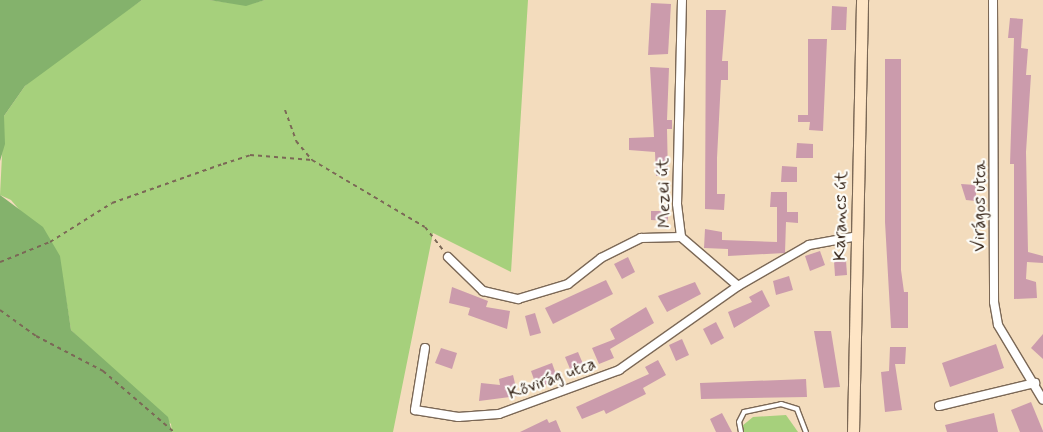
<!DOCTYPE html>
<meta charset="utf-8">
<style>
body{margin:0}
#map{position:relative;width:1043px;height:432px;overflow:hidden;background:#f3dcbd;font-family:Mynerve,sans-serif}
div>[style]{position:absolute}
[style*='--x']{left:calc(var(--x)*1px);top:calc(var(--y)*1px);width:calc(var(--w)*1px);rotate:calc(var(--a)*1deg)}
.green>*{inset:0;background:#a6d07c}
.forest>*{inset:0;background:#84b26c}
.building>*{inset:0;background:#cb9bac}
.path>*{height:2px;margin-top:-1px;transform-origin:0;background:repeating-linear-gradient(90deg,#7b6856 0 4px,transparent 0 8px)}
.roads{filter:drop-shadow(1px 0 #7b6856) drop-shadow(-1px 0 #7b6856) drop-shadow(0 1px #7b6856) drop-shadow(0 -1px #7b6856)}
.service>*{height:4px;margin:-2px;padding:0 2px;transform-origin:2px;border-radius:2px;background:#fff}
.minor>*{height:8px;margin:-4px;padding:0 4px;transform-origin:4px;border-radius:4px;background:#fff}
.secondary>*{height:11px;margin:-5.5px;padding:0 5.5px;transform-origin:5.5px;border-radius:5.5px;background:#fee5c5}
span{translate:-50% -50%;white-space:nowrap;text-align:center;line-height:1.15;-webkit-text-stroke:4.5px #fdfcf7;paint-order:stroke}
.street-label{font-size:18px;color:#3b2a1e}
</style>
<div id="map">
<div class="green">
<i style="clip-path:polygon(142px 0,209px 0,246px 5px,265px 0,528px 0,511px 272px,433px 233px,393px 432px,172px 432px,171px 424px,71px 330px,59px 256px,11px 200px,0 195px,4px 116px,25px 86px,53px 61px)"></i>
<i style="clip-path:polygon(786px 415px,798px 432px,742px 432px,742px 426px,753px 417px)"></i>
</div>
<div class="forest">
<i style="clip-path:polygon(0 0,142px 0,25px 86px,4px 116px,5px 144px,0 161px)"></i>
<i style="clip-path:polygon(209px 0,265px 0,246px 6px)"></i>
<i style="clip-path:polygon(0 195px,43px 227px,60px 256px,71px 330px,168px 417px,172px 432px,0 432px)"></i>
</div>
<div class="building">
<i style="clip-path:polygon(651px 3px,671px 4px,668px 54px,648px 55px)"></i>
<i style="clip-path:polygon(832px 6px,847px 7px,846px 30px,831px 30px)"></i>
<i style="clip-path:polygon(706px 10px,726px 10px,722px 61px,728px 61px,728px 80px,721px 80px,717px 158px,717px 194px,725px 194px,724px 210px,705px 209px)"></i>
<i style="clip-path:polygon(1010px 18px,1023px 19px,1021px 48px,1028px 49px,1026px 75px,1031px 75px,1026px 152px,1028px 252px,1043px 256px,1043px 263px,1027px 262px,1026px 279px,1036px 282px,1037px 298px,1014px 299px,1014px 164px,1010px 164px,1014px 38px,1008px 38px)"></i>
<i style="clip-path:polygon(808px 39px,827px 39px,823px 131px,809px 130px,810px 122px,798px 122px,798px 115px,808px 115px)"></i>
<i style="clip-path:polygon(885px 59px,901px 59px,901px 270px,904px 292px,908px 292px,908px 328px,891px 328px,885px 222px)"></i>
<i style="clip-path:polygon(650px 67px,669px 68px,667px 120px,672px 120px,672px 129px,667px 129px,668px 176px,656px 176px,655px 152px,629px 150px,629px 138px,654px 137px)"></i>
<i style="clip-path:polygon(797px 143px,813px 144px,813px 158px,796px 158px)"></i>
<i style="clip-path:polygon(782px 166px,797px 167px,797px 182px,781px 182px)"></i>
<i style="clip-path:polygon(961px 184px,976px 185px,976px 201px,966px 200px)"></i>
<i style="clip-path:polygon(771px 192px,787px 192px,787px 212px,798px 212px,798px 223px,786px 222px,785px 253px,728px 256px,728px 249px,704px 248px,705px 229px,722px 232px,722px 240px,777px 242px,777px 207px,770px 207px)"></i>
<i style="clip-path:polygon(651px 211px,668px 211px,668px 221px,651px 220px)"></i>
<i style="clip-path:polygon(820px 251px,825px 265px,810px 271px,805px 256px)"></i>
<i style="clip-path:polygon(628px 257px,635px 272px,622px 279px,614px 264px)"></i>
<i style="clip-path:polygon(846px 260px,847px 275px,835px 276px,834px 261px)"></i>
<i style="clip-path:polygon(789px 276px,793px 290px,776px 295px,773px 281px)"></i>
<i style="clip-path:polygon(606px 280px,613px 294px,553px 324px,545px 308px)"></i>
<i style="clip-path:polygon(695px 282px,701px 294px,667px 312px,658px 296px)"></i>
<i style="clip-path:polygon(452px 287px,488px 301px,486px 307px,510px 311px,507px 329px,468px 315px,470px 308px,449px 303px)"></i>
<i style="clip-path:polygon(762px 290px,770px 306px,734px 328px,728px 312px,752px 302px,749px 297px)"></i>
<i style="clip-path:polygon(646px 307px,654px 323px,610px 349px,614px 358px,599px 364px,592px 348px,615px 339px,610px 329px)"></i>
<i style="clip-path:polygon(535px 313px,541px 333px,530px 336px,525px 316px)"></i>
<i style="clip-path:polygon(716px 322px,724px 338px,711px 345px,703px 329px)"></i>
<i style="clip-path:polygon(814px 331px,831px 331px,840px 387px,824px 388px)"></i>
<i style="clip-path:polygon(1043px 334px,1043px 359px,1031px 348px)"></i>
<i style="clip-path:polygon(682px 339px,689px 355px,676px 361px,669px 345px)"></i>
<i style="clip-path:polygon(996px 344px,1004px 368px,950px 387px,942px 363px)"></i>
<i style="clip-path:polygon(890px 347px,906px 347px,905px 364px,895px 364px,902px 410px,885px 412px,881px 372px,889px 371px)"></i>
<i style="clip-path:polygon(441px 348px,457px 353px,452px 369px,435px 363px)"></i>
<i style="clip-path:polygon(578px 352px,586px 371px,573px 376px,565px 357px)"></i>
<i style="clip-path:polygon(658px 360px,666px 375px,643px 388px,646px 394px,606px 414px,604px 410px,582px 419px,576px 407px,649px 374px,645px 367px)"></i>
<i style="clip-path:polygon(552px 363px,558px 380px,537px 388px,531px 371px)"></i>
<i style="clip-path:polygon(513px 375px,518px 396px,479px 401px,481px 383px,500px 385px,499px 379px)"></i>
<i style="clip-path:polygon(806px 379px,807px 397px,701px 399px,700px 383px)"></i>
<i style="clip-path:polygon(1031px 402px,1043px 431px,1043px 432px,1020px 432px,1011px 410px)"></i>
<i style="clip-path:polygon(722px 413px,732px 432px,716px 432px,710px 419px)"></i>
<i style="clip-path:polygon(994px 413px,998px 432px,947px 432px,945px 425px)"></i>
<i style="clip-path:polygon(547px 419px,549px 423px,556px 420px,561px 432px,520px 432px)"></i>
</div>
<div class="path">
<i style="--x:285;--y:110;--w:33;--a:70"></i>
<i style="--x:296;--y:141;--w:25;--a:50"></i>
<i style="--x:312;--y:160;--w:131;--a:30.7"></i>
<i style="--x:425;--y:227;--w:31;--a:52"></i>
<i style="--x:0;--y:262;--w:54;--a:-21.8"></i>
<i style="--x:50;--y:242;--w:73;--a:-32.2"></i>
<i style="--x:112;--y:203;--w:118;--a:-19.4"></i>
<i style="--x:223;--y:164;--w:28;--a:-18"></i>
<i style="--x:250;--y:155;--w:62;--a:4.6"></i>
<i style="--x:0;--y:310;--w:44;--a:35.8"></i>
<i style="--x:36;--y:336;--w:76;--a:27.6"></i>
<i style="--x:103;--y:371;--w:94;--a:40.7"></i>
</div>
<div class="roads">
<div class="service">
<i style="--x:741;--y:432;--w:10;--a:-101"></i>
<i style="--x:739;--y:422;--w:11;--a:-63"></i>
<i style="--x:744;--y:412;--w:38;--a:-12"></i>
<i style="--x:781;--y:404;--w:17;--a:17"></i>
<i style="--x:797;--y:409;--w:25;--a:69"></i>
</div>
<div class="minor">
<i style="--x:682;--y:0;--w:204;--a:91.4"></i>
<i style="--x:677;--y:204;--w:33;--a:83"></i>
<i style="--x:681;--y:237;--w:75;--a:40.7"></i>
<i style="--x:738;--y:286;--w:82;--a:-30"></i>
<i style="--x:809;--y:245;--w:50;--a:-10.4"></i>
<i style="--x:993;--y:0;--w:302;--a:89.8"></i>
<i style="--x:994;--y:302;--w:23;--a:80"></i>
<i style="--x:998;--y:325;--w:87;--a:59"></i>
<i style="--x:448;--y:257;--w:49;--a:44.2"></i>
<i style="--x:483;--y:291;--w:36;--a:13"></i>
<i style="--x:518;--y:299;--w:52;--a:-16.7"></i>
<i style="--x:568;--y:284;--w:42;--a:-38.2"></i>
<i style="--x:601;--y:258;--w:45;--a:-26.6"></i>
<i style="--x:641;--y:238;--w:40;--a:-1.4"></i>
<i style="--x:425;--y:348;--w:63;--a:99.2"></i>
<i style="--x:415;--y:410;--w:44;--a:9.2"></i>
<i style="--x:458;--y:417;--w:41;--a:-4.2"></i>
<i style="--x:499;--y:414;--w:128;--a:-20.1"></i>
<i style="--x:619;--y:370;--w:146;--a:-35.2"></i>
<i style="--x:939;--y:406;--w:99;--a:-13.5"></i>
</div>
<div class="secondary">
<i style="--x:853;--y:432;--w:432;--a:-88.8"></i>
</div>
</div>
<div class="street-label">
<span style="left:664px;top:193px;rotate:-92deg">Mezei út</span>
<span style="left:980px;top:206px;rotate:-89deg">Virágos utca</span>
<span style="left:841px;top:216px;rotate:-89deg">Karancs út</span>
<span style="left:552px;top:379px;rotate:-20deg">Kővirág utca</span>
</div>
</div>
